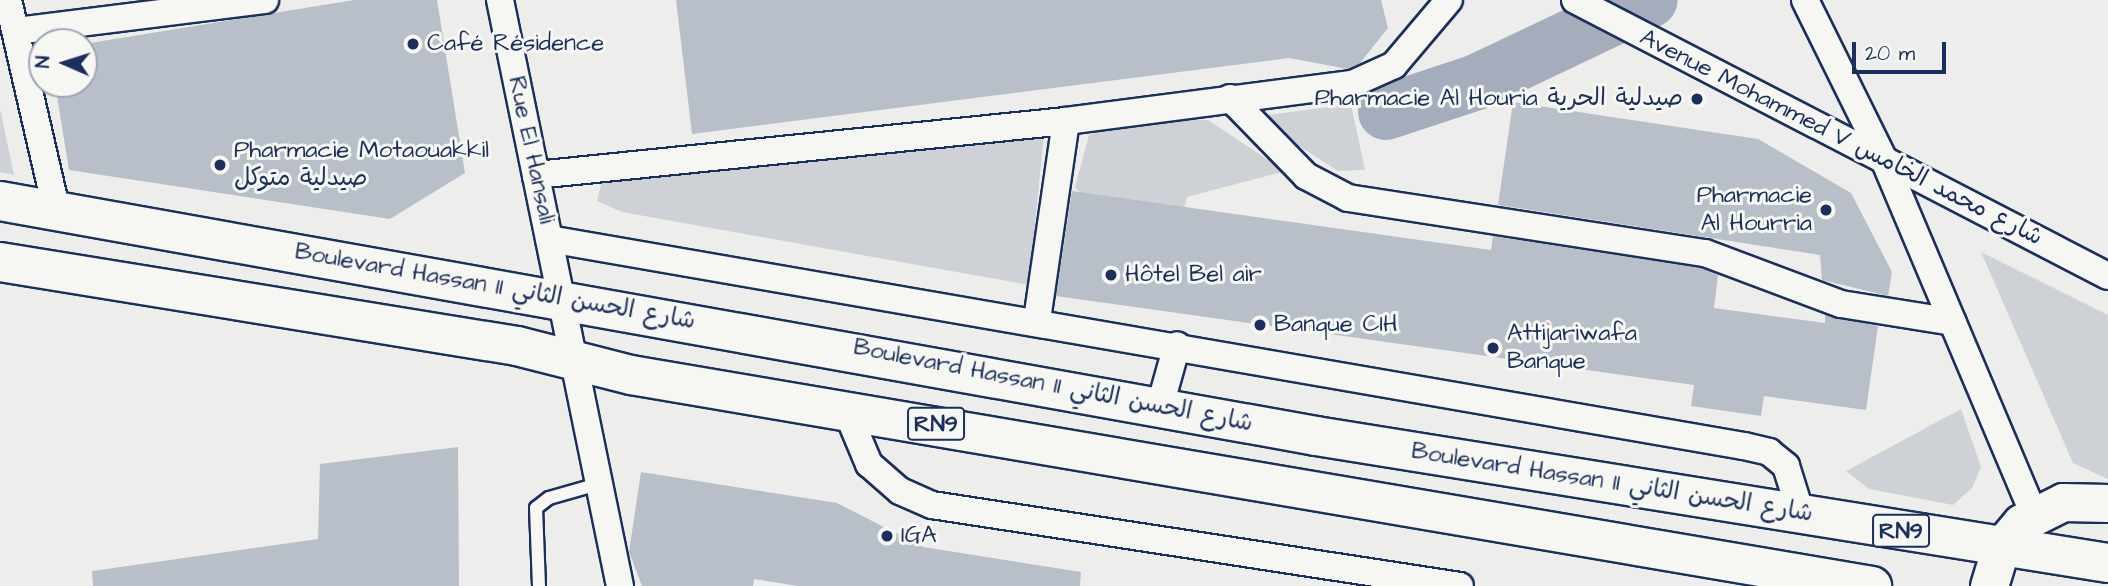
<!DOCTYPE html>
<meta charset="utf-8">
<style>
body{margin:0}
#map{position:relative;width:2108px;height:586px;overflow:hidden;background:#edeeec;font-family:"Architects Daughter","Playpen Sans Arabic",sans-serif}
div>[style]{position:absolute}
[style*='--x']{left:calc(var(--x)*1px);top:calc(var(--y)*1px);width:calc(var(--w)*1px);rotate:calc(var(--a)*1deg)}
.green>*{inset:0;background:#ced2d7}
.river>*{height:56px;margin:-28px;padding:0 28px;transform-origin:28px;border-radius:28px;background:#a5acbc}
.building>*{inset:0;background:#b9bfc8}
.roads{filter:drop-shadow(2px 0 #1b2f5e) drop-shadow(-2px 0 #1b2f5e) drop-shadow(0 2px #1b2f5e) drop-shadow(0 -2px #1b2f5e)}
.lane>*{height:12px;margin:-6px;padding:0 6px;transform-origin:6px;border-radius:6px;background:#f6f6f2}
.street>*{height:26px;margin:-13px;padding:0 13px;transform-origin:13px;border-radius:13px;background:#f6f6f2}
.secondary>*{height:37px;margin:-18.5px;padding:0 18.5px;transform-origin:18.5px;border-radius:18.5px;background:#f6f6f2}
.primary>*{height:38px;margin:-19px;padding:0 19px;transform-origin:19px;border-radius:19px;background:#f6f6f2}
.dots>*{width:19px;height:19px;translate:-50% -50%;box-sizing:border-box;border:4px solid #f6f6f2;border-radius:50%}
span{translate:-50% -50%;white-space:nowrap;text-align:center;line-height:1.15;-webkit-text-stroke:6px #f6f6f2;paint-order:stroke}
.shield-label span{padding:2px 5px;background:#f6f6f2;border:2px solid;border-radius:5px;-webkit-text-stroke-width:0}
.shield-label{font-size:23px;color:#1b2f5e;font-weight:700}
.poi-label{font-size:24px;color:#1b2f5e}
.left{translate:0 -50%;text-align:left}
.right{translate:-100% -50%;text-align:right}
.street-label{font-size:24px;color:#1b2f5e}
.north{position:absolute;left:28px;top:28px;width:70px;height:70px;box-sizing:border-box;background:#f6f6f2;border:2px solid #9ea6b7;border-radius:50%;rotate:273deg;font-size:19px;font-weight:700;line-height:28px;text-align:center;color:#1b2f5e}
.north::after{content:'';display:block;margin:auto;width:24px;height:32px;background:#1b2f5e;clip-path:polygon(50% 0,100% 100%,50% 72%,0 100%)}
.scale{position:absolute;left:1852px;top:42px;width:94px;height:32px;box-sizing:border-box;border:4px solid #1b2f5e;border-top:0;padding-left:9px;font-size:21px;line-height:24px;white-space:nowrap;color:#1b2f5e;-webkit-text-stroke:5px #f6f6f2;paint-order:stroke}
</style>
<div id="map">
<div class="green">
<i style="clip-path:polygon(1351px 104px,1365px 170px,1338px 171px,1254px 117px)"></i>
<i style="clip-path:polygon(0 109px,14px 175px,0 172px)"></i>
<i style="clip-path:polygon(1140px 119px,1208px 120px,1285px 171px,1187px 197px,1184px 208px,1087px 202px,1075px 187px,1089px 135px)"></i>
<i style="clip-path:polygon(1044px 134px,1029px 285px,622px 212px,597px 201px,602px 181px)"></i>
<i style="clip-path:polygon(1981px 252px,2108px 315px,2108px 479px,2073px 463px)"></i>
<i style="clip-path:polygon(1961px 409px,1981px 467px,1972px 488px,1953px 505px,1869px 489px,1846px 471px)"></i>
</div>
<div class="river">
<i style="--x:1386;--y:112;--w:96;--a:-18.2"></i>
<i style="--x:1477;--y:82;--w:191;--a:-25.4"></i>
</div>
<div class="building">
<i style="clip-path:polygon(354px 0,437px 0,465px 173px,390px 219px,69px 170px,55px 84px,84px 84px,84px 44px)"></i>
<i style="clip-path:polygon(676px 0,1381px 0,1388px 28px,1360px 63px,1348px 69px,1289px 58px,692px 134px)"></i>
<i style="clip-path:polygon(1513px 102px,1758px 139px,1851px 193px,1892px 272px,1888px 296px,1822px 280px,1820px 255px,1498px 205px)"></i>
<i style="clip-path:polygon(1072px 191px,1491px 250px,1493px 236px,1701px 268px,1718px 275px,1714px 308px,1825px 323px,1825px 315px,1878px 326px,1866px 410px,1764px 396px,1761px 416px,1691px 406px,1694px 385px,1056px 296px)"></i>
<i style="clip-path:polygon(458px 447px,459px 586px,93px 586px,92px 571px,318px 539px,320px 464px)"></i>
<i style="clip-path:polygon(641px 472px,837px 503px,923px 547px,1081px 572px,1080px 586px,798px 586px,754px 579px,753px 586px,642px 586px,629px 552px)"></i>
</div>
<div class="roads">
<div class="lane">
<i style="--x:539;--y:586;--w:78;--a:-92.2"></i>
<i style="--x:536;--y:508;--w:16;--a:-38"></i>
<i style="--x:549;--y:498;--w:51;--a:-15.9"></i>
</div>
<div class="street">
<i style="--x:8;--y:0;--w:218;--a:77"></i>
<i style="--x:500;--y:0;--w:598;--a:78.43"></i>
<i style="--x:1575;--y:0;--w:600;--a:27.38"></i>
<i style="--x:1805;--y:0;--w:181;--a:63.7"></i>
<i style="--x:1885;--y:162;--w:382;--a:67.1"></i>
<i style="--x:16;--y:31;--w:251;--a:-7.1"></i>
<i style="--x:1230;--y:98;--w:109;--a:45.7"></i>
<i style="--x:1306;--y:176;--w:47;--a:27.6"></i>
<i style="--x:1348;--y:198;--w:361;--a:8.8"></i>
<i style="--x:1705;--y:253;--w:145;--a:20.6"></i>
<i style="--x:1841;--y:304;--w:113;--a:9.1"></i>
<i style="--x:536;--y:175;--w:533;--a:-5.82"></i>
<i style="--x:1066;--y:121;--w:288;--a:-7.4"></i>
<i style="--x:1352;--y:84;--w:46;--a:-24.3"></i>
<i style="--x:1394;--y:65;--w:85;--a:-49.8"></i>
<i style="--x:549;--y:239;--w:1213;--a:9.83"></i>
<i style="--x:1744;--y:446;--w:26;--a:13"></i>
<i style="--x:1769;--y:452;--w:22;--a:39"></i>
<i style="--x:1786;--y:466;--w:50;--a:72.6"></i>
<i style="--x:1037;--y:320;--w:201;--a:-81.7"></i>
<i style="--x:1160;--y:406;--w:63;--a:-74.4"></i>
<i style="--x:845;--y:407;--w:62;--a:67.2"></i>
<i style="--x:869;--y:464;--w:41;--a:41.1"></i>
<i style="--x:900;--y:491;--w:35;--a:24"></i>
<i style="--x:932;--y:505;--w:534;--a:8.72"></i>
</div>
<div class="secondary">
<i style="--x:1989;--y:586;--w:41;--a:-72.9"></i>
<i style="--x:2001;--y:547;--w:31;--a:-50"></i>
<i style="--x:2021;--y:523;--w:47;--a:-26.6"></i>
<i style="--x:2063;--y:502;--w:45;--a:1.3"></i>
</div>
<div class="primary">
<i style="--x:0;--y:201;--w:1337;--a:10.12"></i>
<i style="--x:1316;--y:436;--w:802;--a:9.11"></i>
<i style="--x:0;--y:262;--w:524;--a:9.23"></i>
<i style="--x:517;--y:346;--w:118;--a:14.3"></i>
<i style="--x:631;--y:375;--w:1259;--a:9.65"></i>
</div>
</div>
<div class="dots">
<i style="left:413px;top:44px;background:#1b2f5e"></i>
<i style="left:1697px;top:99px;background:#1b2f5e"></i>
<i style="left:220px;top:165px;background:#1b2f5e"></i>
<i style="left:1826px;top:210px;background:#1b2f5e"></i>
<i style="left:1111px;top:275px;background:#1b2f5e"></i>
<i style="left:1260px;top:325px;background:#1b2f5e"></i>
<i style="left:1493px;top:348px;background:#1b2f5e"></i>
<i style="left:887px;top:536px;background:#1b2f5e"></i>
</div>
<div class="shield-label">
<span style="left:936px;top:424px">RN9</span>
<span style="left:1901px;top:531px">RN9</span>
</div>
<div class="poi-label">
<span class="left" style="left:427px;top:44px">Café Résidence</span>
<span class="right" style="left:1683px;top:99px">Pharmacie Al Houria صيدلية الحرية</span>
<span class="left" style="left:234px;top:165px">Pharmacie Motaouakkil<br>صيدلية متوكل</span>
<span class="right" style="left:1812px;top:210px">Pharmacie<br>Al Hourria</span>
<span class="left" style="left:1125px;top:275px">Hôtel Bel air</span>
<span class="left" style="left:1274px;top:325px">Banque CIH</span>
<span class="left" style="left:1507px;top:348px">Attijariwafa<br>Banque</span>
<span class="left" style="left:901px;top:536px">IGA</span>
</div>
<div class="street-label">
<span style="left:1841px;top:138px;rotate:27deg">Avenue Mohammed V شارع محمد الخامس</span>
<span style="left:531px;top:150px;rotate:78deg">Rue El Hansali</span>
<span style="left:495px;top:287px;rotate:10deg">Boulevard Hassan II شارع الحسن الثاني</span>
<span style="left:1053px;top:386px;rotate:11deg">Boulevard Hassan II شارع الحسن الثاني</span>
<span style="left:1612px;top:483px;rotate:9deg">Boulevard Hassan II شارع الحسن الثاني</span>
</div>
<div class="north">N</div>
<div class="scale">20 m</div>
</div>
